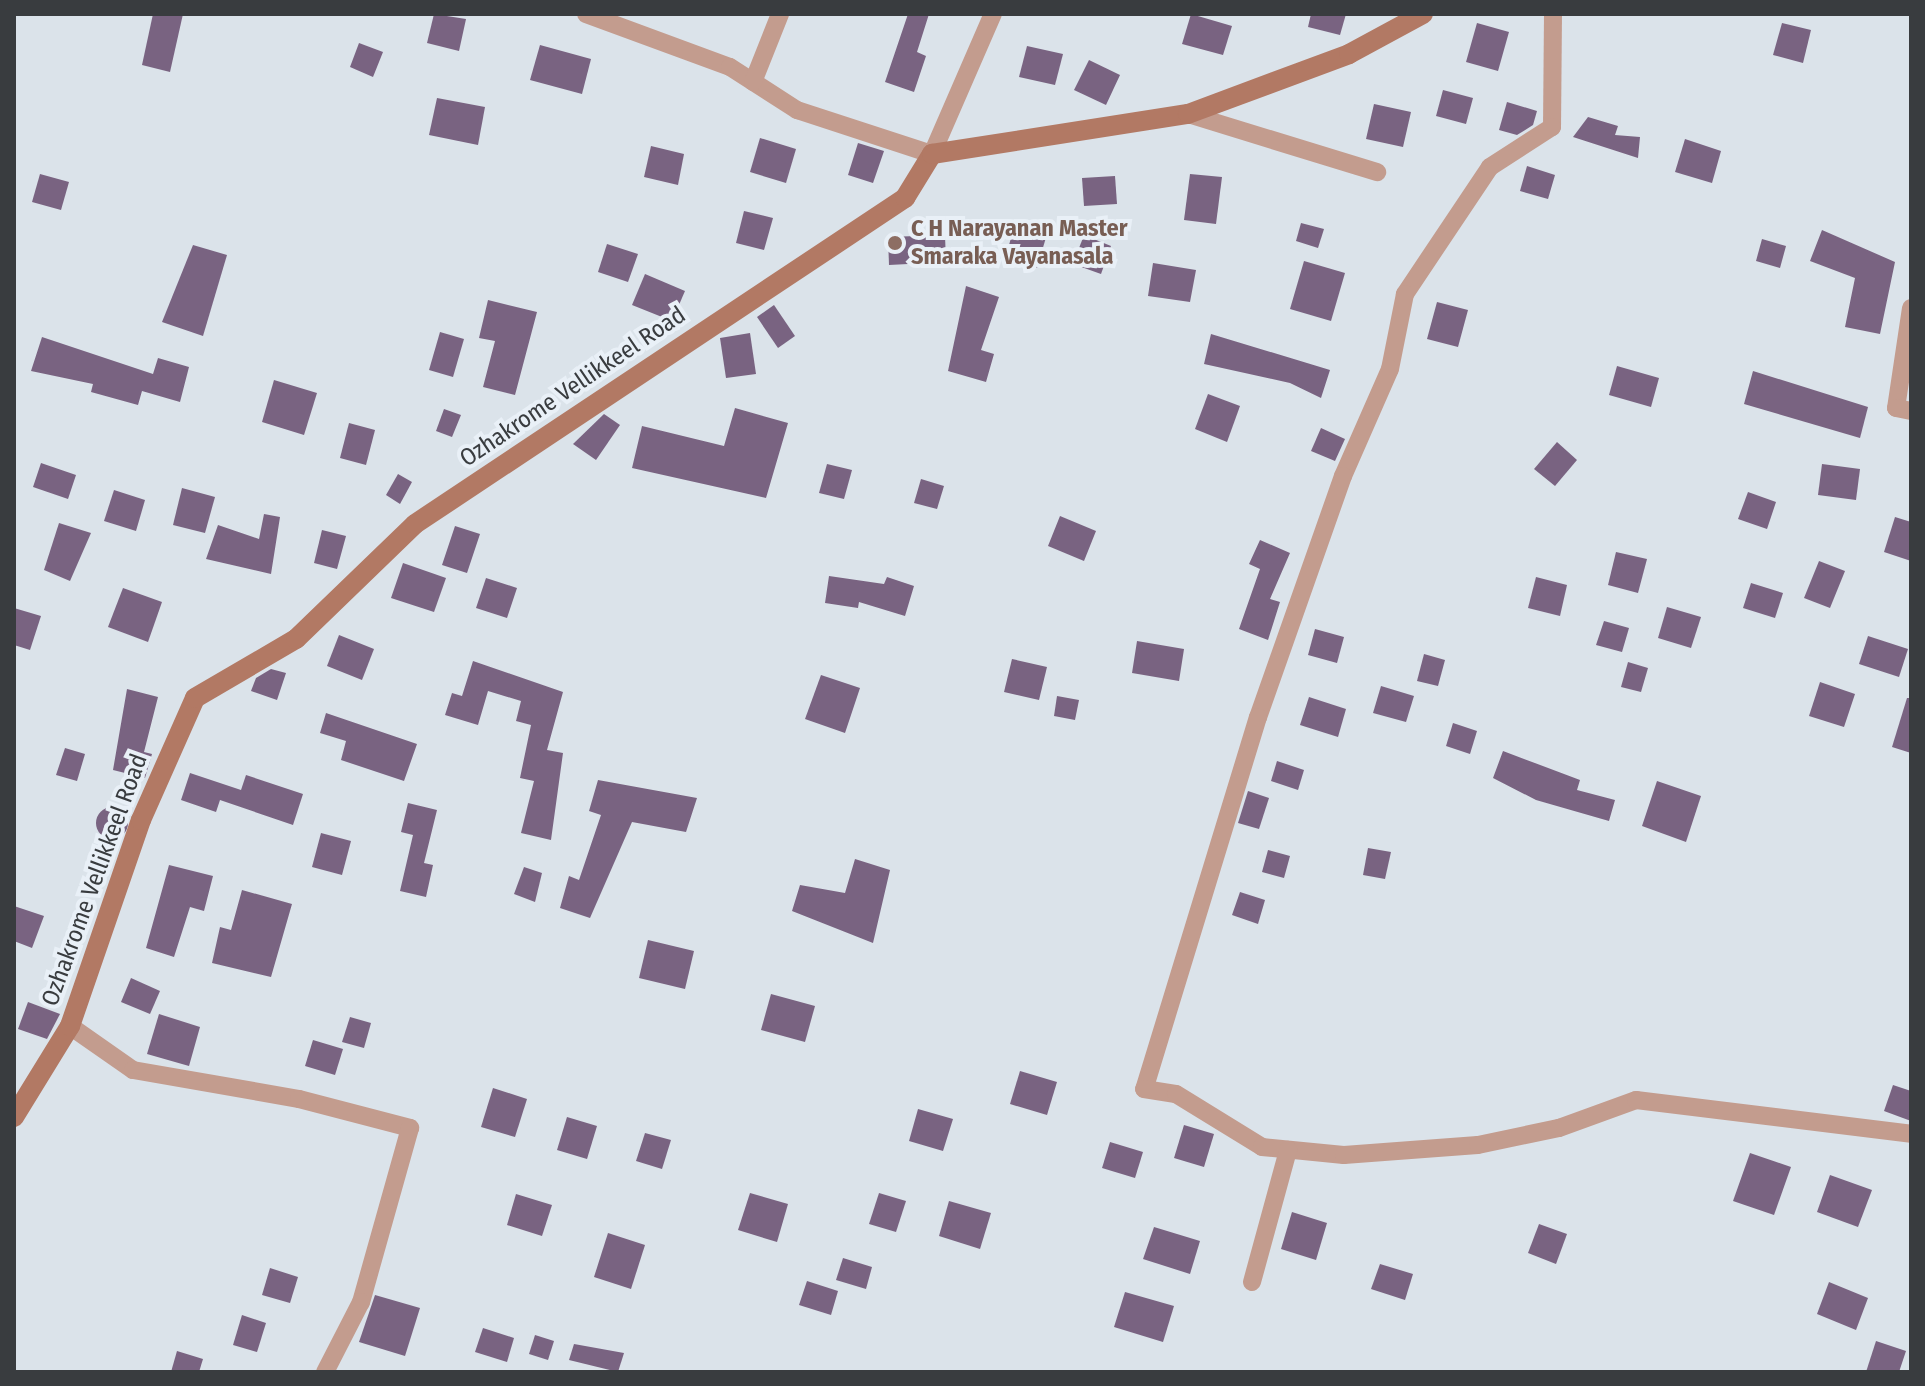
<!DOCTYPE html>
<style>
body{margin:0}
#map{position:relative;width:1925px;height:1386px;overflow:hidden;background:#dbe3ea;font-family:"Fira Sans Condensed",sans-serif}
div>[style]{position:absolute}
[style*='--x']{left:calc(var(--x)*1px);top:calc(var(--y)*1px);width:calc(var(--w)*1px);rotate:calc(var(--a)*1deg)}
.building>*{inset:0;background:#796381}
.round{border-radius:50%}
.street>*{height:18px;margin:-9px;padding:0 9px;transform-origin:9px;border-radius:9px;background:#c39c8e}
.secondary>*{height:20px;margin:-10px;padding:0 10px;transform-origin:10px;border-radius:10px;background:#b27964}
.dots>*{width:22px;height:22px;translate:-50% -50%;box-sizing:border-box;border:4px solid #e9f0f7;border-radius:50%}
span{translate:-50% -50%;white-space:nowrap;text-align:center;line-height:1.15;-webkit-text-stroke:8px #e9f0f7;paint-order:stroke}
.education-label{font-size:24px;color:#785e54;font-weight:700}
.left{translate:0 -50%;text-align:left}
.street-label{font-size:24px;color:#393c3f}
.frame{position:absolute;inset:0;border:16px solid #393c3f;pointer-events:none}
</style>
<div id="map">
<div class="building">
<i style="clip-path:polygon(153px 14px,183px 14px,170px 72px,142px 65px)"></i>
<i style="clip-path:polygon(434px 14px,466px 19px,459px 51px,427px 43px)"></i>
<i style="clip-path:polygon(908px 14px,929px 14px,917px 52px,926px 56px,914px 92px,885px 82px)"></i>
<i style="clip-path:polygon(1191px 14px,1232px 26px,1223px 55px,1182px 44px)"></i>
<i style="clip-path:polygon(1311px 14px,1346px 14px,1340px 35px,1308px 27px)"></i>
<i style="clip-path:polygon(1477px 23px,1509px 32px,1498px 71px,1466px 62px)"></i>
<i style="clip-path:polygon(1782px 23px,1811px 30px,1803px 63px,1773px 55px)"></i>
<i style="clip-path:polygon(359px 43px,383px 52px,373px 77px,350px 67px)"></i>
<i style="clip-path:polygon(540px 45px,591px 59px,582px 94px,530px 80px)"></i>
<i style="clip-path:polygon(1027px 46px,1063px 54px,1055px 85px,1019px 77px)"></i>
<i style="clip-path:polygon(1089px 60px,1120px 75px,1106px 105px,1074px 90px)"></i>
<i style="clip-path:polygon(1443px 90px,1473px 98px,1466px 124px,1436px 116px)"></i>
<i style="clip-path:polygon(437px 98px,485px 107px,478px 145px,429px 135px)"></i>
<i style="clip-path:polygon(1507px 102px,1537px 111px,1533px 125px,1517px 135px,1499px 130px)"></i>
<i style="clip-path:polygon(1374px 104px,1411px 112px,1403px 147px,1366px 139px)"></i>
<i style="clip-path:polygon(1588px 117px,1618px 126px,1615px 135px,1640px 137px,1638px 158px,1573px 137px)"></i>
<i style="clip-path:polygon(760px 138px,796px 149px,786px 183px,750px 172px)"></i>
<i style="clip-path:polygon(1685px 139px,1721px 151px,1712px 183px,1675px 172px)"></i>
<i style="clip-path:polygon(858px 143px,884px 151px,873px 183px,848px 175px)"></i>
<i style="clip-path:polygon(651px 146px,684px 154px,678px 185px,644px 177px)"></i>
<i style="clip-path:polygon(1527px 166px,1555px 175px,1548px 199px,1520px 191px)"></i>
<i style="clip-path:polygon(40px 174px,69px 182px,61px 210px,32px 202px)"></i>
<i style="clip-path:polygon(1190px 174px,1222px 177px,1216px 224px,1184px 220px)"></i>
<i style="clip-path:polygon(1115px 176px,1117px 204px,1084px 206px,1082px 178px)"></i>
<i style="clip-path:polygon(744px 211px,773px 218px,764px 250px,736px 243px)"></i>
<i style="clip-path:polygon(1301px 223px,1324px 229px,1318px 248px,1296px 241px)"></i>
<i style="clip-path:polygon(1015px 224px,1047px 234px,1037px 268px,1005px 259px)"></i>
<i style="clip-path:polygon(1822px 230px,1895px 262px,1880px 334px,1845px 327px,1855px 278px,1810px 261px)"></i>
<i style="clip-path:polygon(945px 235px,946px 262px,889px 265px,888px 237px)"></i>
<i style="clip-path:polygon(1084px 235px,1111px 246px,1101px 274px,1073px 264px)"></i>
<i style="clip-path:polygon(1762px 239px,1786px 246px,1780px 268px,1756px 261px)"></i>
<i style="clip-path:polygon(607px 244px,638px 254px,628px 282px,598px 272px)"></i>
<i style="clip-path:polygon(193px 245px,227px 255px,203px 336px,162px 322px)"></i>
<i style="clip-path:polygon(1304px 261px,1345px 273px,1331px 321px,1290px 309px)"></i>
<i style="clip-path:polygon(1153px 263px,1196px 270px,1190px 302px,1148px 296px)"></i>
<i style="clip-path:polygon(645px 274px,685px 291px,672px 321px,632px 305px)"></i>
<i style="clip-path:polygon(966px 286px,999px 297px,981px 350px,994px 354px,986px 382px,948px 371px)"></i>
<i style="clip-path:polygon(488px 300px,537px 312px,515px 395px,483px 387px,495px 341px,479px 338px)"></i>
<i style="clip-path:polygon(1437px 302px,1468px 310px,1458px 347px,1427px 339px)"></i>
<i style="clip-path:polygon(774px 305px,795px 336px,778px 348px,757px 317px)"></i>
<i style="clip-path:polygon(440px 332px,464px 339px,453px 377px,429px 370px)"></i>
<i style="clip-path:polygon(750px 333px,756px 374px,726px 378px,720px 338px)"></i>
<i style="clip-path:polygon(1211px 334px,1330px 370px,1321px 398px,1290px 383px,1204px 364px)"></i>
<i style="clip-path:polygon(42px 337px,153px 374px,158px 358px,189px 367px,180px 402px,142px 391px,138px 405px,91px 392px,93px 384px,31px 371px)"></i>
<i style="clip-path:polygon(1617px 366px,1659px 378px,1651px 407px,1609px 395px)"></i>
<i style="clip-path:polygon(1753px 371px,1868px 407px,1860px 438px,1744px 404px)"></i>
<i style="clip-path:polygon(274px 380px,317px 393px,304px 435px,262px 422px)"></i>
<i style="clip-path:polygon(1208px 394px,1240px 406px,1227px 442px,1195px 429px)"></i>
<i style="clip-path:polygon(735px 408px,788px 423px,766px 498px,632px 468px,642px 426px,724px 446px)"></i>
<i style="clip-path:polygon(444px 409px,461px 415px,452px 437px,436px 431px)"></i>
<i style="clip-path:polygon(604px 414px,620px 425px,596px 460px,573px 444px)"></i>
<i style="clip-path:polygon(349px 423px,375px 430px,366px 465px,340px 458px)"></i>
<i style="clip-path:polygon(1321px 428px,1345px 439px,1335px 461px,1311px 451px)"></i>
<i style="clip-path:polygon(1557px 442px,1577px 460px,1555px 486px,1534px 469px)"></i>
<i style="clip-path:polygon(41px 463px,76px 475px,68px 499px,33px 487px)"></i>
<i style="clip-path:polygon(827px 464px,852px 470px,844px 499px,819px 493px)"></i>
<i style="clip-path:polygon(1822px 464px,1860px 469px,1856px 500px,1818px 495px)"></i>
<i style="clip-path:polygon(398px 474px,412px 482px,400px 504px,386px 495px)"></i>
<i style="clip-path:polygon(921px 479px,944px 486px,937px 509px,914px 503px)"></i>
<i style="clip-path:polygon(182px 488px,215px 497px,205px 533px,173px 525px)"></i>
<i style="clip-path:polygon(114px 490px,145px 500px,136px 531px,104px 521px)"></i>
<i style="clip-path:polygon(1748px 492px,1776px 502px,1767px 529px,1738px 519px)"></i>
<i style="clip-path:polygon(264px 514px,280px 517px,271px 574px,206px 559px,218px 525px,259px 539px)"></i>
<i style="clip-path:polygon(1060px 516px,1096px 531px,1084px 561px,1048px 546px)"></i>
<i style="clip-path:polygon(1895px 517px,1911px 522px,1911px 561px,1884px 552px)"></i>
<i style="clip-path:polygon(59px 523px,91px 533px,70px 581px,44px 570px)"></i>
<i style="clip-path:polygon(455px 526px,480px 534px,467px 573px,442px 565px)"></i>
<i style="clip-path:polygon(322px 530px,346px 536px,337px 569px,314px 563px)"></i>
<i style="clip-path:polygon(1260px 540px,1290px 553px,1270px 599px,1280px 602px,1268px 640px,1239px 629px,1260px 569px,1249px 564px)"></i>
<i style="clip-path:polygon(1616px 552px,1647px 559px,1638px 593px,1608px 585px)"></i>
<i style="clip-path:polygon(1819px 561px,1845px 571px,1830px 608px,1804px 598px)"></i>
<i style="clip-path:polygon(403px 563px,446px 578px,434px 612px,391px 598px)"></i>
<i style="clip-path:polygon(829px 576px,884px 584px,887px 577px,914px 586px,905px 616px,859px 602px,858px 608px,825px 603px)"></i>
<i style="clip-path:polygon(1536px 577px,1567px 585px,1560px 616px,1528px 608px)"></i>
<i style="clip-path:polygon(486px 578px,517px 588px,507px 618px,476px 608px)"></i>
<i style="clip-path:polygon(1751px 583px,1783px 593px,1775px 618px,1743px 608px)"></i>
<i style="clip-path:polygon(123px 588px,162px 602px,148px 642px,108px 627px)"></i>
<i style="clip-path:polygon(1667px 607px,1701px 617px,1691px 648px,1658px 638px)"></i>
<i style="clip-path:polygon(14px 608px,41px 616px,30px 650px,14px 645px)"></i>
<i style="clip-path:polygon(1604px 621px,1629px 628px,1622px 652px,1596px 645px)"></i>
<i style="clip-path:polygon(1315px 629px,1344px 637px,1337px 663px,1308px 655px)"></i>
<i style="clip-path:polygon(339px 635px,374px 649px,362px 680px,327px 666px)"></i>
<i style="clip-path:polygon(1868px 636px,1908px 649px,1899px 677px,1859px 664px)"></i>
<i style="clip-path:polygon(1137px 641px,1184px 649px,1179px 681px,1132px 673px)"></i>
<i style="clip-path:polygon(1424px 654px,1445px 660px,1438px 686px,1417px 681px)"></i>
<i style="clip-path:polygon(1012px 659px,1047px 667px,1039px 700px,1004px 692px)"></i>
<i style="clip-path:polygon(473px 661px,563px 692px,547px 750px,563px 753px,551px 840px,521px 833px,534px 781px,520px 778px,531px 725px,516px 721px,521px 701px,488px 691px,478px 725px,445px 715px,452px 693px,462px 696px)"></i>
<i style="clip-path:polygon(1628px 662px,1648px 668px,1641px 692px,1621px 687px)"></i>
<i style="clip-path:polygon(271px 669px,286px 673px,277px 700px,251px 691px,256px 678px)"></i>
<i style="clip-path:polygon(821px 675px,860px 688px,845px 733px,805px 719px)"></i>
<i style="clip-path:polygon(1820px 682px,1855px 694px,1844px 727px,1809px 716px)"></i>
<i style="clip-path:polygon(1381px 686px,1414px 696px,1406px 722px,1373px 713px)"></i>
<i style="clip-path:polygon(127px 689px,158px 697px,144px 752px,152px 754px,145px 778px,113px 770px)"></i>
<i style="clip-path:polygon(1057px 696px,1079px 700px,1075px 720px,1054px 716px)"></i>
<i style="clip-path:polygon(1309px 697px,1346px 709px,1338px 737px,1300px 725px)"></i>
<i style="clip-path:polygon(1907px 698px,1911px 698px,1911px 753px,1892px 747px)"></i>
<i style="clip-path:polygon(326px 713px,417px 744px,404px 781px,341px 760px,346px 741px,320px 733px)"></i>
<i style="clip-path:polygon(1453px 723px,1477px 731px,1470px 754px,1446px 746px)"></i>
<i style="clip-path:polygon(65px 748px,85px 754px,77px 781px,56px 775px)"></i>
<i style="clip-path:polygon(1503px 751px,1580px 780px,1577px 790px,1615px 800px,1609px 821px,1536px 800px,1493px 778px)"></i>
<i style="clip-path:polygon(1277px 761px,1304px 770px,1298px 790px,1271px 781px)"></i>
<i style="clip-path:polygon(190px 773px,241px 790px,246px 775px,303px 794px,293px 825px,220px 800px,216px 812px,181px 800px)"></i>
<i style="clip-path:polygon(598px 780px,697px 798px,686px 832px,632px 822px,590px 918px,560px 908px,569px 876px,579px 880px,601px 815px,589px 811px)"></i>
<i style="clip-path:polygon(1657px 781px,1701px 796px,1686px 842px,1642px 826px)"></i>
<i style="clip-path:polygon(1248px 791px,1269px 798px,1259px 829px,1238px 823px)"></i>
<i style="clip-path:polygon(408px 803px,437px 810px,424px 863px,433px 865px,426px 897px,400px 891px,413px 835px,401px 832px)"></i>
<i class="round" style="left:96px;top:807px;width:32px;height:32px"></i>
<i style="clip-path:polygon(321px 833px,351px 841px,342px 875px,312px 867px)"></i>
<i style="clip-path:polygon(1368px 848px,1391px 852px,1385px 879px,1363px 875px)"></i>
<i style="clip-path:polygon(1268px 850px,1290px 856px,1284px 878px,1262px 872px)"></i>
<i style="clip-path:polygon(855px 859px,890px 870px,873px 943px,792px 911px,800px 885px,845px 893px)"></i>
<i style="clip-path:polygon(169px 865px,213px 876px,204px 911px,190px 907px,174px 957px,146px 948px)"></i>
<i style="clip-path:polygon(524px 867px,542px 873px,535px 902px,514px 894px)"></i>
<i style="clip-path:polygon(242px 890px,292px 904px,271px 977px,212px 963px,220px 927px,231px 930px)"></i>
<i style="clip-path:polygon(1240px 892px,1265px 900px,1258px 924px,1232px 915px)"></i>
<i style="clip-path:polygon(14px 906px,44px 916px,32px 948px,14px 941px)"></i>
<i style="clip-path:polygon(648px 940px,694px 951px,685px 989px,639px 978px)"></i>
<i style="clip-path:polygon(131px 978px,160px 991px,150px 1014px,121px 1002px)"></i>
<i style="clip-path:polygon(771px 994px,815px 1006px,805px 1042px,761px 1030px)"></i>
<i style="clip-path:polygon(28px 1002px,60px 1014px,47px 1039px,18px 1029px)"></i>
<i style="clip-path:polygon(159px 1014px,200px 1027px,189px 1066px,147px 1054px)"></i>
<i style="clip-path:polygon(350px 1017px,371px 1023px,364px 1048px,342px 1042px)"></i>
<i style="clip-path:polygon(313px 1040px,343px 1049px,335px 1075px,305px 1066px)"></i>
<i style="clip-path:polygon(1020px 1071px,1057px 1082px,1047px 1115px,1010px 1104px)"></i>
<i style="clip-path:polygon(1893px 1085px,1911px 1091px,1911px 1121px,1884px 1111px)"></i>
<i style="clip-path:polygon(493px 1088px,527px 1099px,515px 1137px,481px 1127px)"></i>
<i style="clip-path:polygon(918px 1109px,953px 1119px,943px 1151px,909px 1141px)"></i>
<i style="clip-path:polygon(567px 1117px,597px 1126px,587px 1159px,557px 1150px)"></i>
<i style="clip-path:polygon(1184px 1125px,1214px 1134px,1204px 1167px,1174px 1158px)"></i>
<i style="clip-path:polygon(645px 1133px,671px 1140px,662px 1169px,636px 1161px)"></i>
<i style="clip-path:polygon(1110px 1142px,1143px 1152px,1135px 1178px,1102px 1168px)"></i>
<i style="clip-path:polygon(1750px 1153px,1791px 1167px,1774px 1215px,1733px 1201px)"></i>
<i style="clip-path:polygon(1830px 1175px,1872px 1190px,1858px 1227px,1817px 1212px)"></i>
<i style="clip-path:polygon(750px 1193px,788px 1204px,777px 1242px,738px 1230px)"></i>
<i style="clip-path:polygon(879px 1193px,906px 1201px,896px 1232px,869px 1224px)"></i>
<i style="clip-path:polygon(516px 1194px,552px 1205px,542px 1236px,507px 1225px)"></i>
<i style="clip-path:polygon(949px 1201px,991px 1213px,980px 1249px,939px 1236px)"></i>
<i style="clip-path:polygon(1292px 1212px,1327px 1223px,1316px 1260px,1281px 1249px)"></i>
<i style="clip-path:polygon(1539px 1224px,1567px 1234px,1556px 1264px,1528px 1253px)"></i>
<i style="clip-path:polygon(1154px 1227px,1200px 1241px,1190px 1274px,1143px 1259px)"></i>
<i style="clip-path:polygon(608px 1233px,645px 1245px,631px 1289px,594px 1277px)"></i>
<i style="clip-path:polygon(843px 1258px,872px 1267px,866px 1289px,836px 1280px)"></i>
<i style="clip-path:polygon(1380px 1264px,1413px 1274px,1405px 1300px,1371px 1289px)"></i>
<i style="clip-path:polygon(270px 1268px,298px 1277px,290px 1303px,262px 1295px)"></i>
<i style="clip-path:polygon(807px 1281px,838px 1291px,831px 1315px,799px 1305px)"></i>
<i style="clip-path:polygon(1829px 1282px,1868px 1298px,1856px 1330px,1817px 1314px)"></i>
<i style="clip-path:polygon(1125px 1292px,1174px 1306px,1163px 1342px,1114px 1327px)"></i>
<i style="clip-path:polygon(375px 1295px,420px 1308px,405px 1356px,359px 1342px)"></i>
<i style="clip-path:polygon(242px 1315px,266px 1323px,257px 1352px,233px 1345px)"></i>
<i style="clip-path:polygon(483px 1328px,514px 1338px,507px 1362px,475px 1352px)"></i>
<i style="clip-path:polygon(535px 1335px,554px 1341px,548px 1360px,529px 1354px)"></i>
<i style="clip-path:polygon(1876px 1341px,1906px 1351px,1899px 1372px,1866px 1372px)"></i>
<i style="clip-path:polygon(574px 1344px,624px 1353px,618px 1372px,569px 1360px)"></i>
<i style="clip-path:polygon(177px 1351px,203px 1359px,199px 1372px,171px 1372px)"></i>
</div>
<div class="street">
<i style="--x:586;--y:14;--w:153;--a:20.2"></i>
<i style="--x:730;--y:67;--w:80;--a:32.7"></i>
<i style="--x:797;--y:110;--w:142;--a:18.1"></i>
<i style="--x:932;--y:154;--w:153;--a:-66.5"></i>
<i style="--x:1553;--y:14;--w:113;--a:90.5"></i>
<i style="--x:1552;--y:127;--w:74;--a:147.2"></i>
<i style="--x:1490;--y:167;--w:153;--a:123.8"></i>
<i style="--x:1405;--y:294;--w:76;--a:101.3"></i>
<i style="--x:1390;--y:369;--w:117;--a:113.7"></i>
<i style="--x:1343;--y:476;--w:256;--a:109.4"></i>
<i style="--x:1258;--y:717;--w:389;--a:107"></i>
<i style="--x:1144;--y:1089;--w:32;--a:9"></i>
<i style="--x:1176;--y:1094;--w:101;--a:31.6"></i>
<i style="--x:1262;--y:1147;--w:82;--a:5.6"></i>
<i style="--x:1344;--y:1155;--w:134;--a:-4.3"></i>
<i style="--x:1478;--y:1145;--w:83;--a:-11.9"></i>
<i style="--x:1559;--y:1128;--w:82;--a:-20"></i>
<i style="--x:1636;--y:1100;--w:277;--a:7"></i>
<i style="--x:753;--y:82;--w:73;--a:-68.3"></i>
<i style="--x:1188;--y:114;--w:198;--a:17.1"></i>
<i style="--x:1911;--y:308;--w:101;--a:98.5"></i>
<i style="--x:1896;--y:408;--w:15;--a:11"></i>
<i style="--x:70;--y:1026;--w:77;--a:34.9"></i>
<i style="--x:133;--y:1070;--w:169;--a:9.9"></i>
<i style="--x:299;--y:1099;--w:115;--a:14.6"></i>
<i style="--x:410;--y:1128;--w:181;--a:105.7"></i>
<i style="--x:361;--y:1302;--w:79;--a:117.2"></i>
<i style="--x:1252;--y:1282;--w:137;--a:-74.7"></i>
</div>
<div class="secondary">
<i style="--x:14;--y:1117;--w:107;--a:-58.4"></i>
<i style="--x:70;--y:1026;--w:218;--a:-71"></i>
<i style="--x:141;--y:820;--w:133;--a:-66.1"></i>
<i style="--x:195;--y:698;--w:117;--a:-30.3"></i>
<i style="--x:296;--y:639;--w:165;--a:-44"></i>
<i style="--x:415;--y:524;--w:589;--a:-33.64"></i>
<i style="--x:905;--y:198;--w:52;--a:-58.5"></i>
<i style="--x:932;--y:154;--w:259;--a:-8.9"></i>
<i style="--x:1188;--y:114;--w:172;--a:-20.4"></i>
<i style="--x:1349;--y:54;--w:84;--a:-28.4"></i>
</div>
<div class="dots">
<i style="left:895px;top:243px;background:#8d6e63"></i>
</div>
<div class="education-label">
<span class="left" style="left:911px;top:243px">C H Narayanan Master<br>Smaraka Vayanasala</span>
</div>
<div class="street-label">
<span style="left:573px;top:387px;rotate:-34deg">Ozhakrome Vellikkeel Road</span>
<span style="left:95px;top:880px;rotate:-70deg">Ozhakrome Vellikkeel Road</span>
</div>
<div class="frame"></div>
</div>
